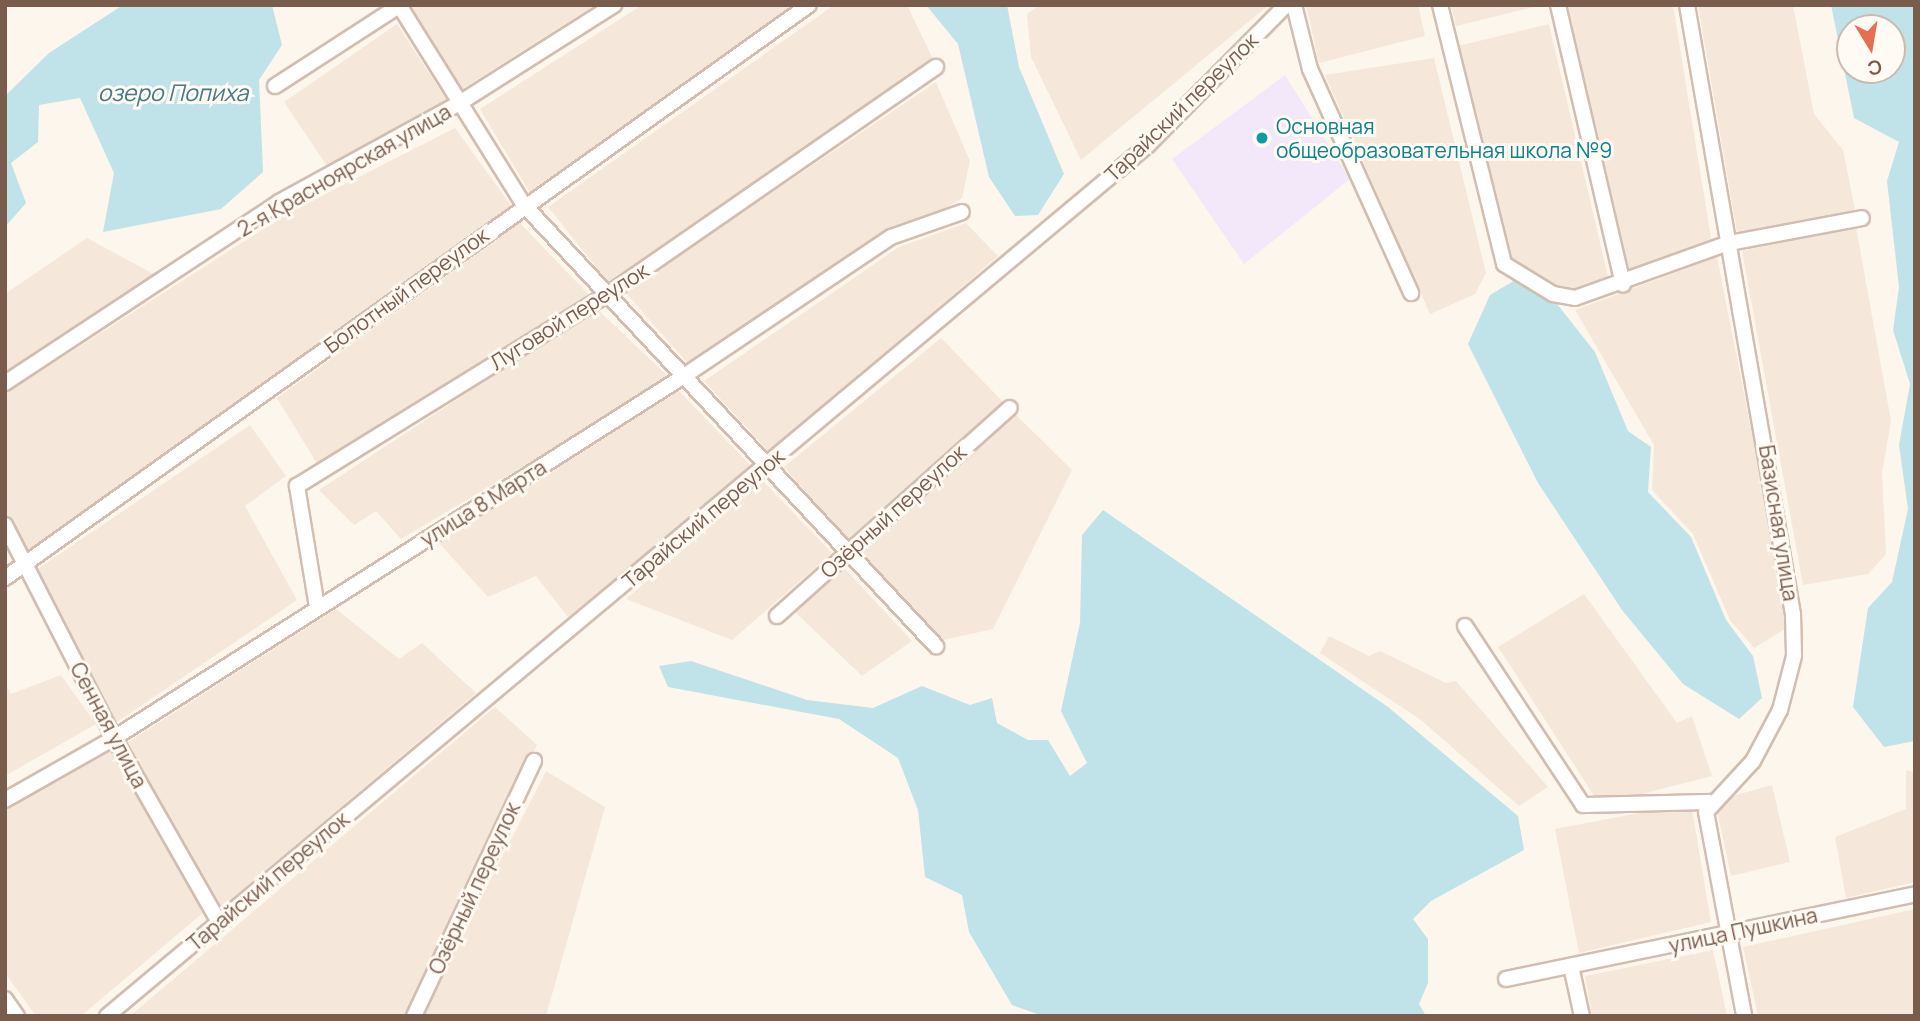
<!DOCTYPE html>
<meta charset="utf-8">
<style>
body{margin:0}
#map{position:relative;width:1920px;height:1021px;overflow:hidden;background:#fdf6ec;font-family:Manrope,sans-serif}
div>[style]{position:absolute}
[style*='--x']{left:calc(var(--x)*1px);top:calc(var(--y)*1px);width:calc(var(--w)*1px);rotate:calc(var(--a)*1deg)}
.residential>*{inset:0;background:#f5e8da}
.education>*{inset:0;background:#f3e8fa}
.water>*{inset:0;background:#bfe3e8}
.roads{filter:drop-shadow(2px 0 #d1beb0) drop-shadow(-2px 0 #d1beb0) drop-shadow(0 2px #d1beb0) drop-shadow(0 -2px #d1beb0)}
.street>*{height:14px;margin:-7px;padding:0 7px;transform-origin:7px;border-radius:7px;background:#fff}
.dots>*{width:19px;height:19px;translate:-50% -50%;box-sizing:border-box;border:4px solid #fffaf3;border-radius:50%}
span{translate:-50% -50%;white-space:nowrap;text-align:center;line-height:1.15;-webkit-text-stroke:6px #fffaf3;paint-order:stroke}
.street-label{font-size:21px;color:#7a5c4d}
.culture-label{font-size:21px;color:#0d838f}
.left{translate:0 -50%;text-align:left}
.water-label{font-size:23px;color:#437c86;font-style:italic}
.frame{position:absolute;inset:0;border:7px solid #7a5c4d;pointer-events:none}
.north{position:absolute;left:1836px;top:14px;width:70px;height:70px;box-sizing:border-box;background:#fffaf3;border:2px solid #cabbb1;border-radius:50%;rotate:169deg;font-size:19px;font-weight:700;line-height:28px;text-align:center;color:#7a5c4d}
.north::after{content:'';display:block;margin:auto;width:24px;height:32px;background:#e76f51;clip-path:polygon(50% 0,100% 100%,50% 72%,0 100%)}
</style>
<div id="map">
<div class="residential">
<i style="clip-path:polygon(412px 5px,595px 5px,462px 89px,405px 10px)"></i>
<i style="clip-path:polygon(642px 5px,799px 5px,532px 196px,480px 109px)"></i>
<i style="clip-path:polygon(834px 5px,907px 5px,933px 59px,608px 282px,548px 207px)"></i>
<i style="clip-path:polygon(1040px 5px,1269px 5px,1081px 160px,1031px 57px,1027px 14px)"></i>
<i style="clip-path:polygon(1306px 5px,1418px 5px,1425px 36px,1319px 63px)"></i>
<i style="clip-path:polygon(1451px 5px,1542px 5px,1456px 26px)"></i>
<i style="clip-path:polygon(1568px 5px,1673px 5px,1712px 244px,1629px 274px)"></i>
<i style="clip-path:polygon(1698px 5px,1793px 5px,1814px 114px,1843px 150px,1856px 215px,1737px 233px)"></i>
<i style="clip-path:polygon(397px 24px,448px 102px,331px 172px,284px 102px)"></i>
<i style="clip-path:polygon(1549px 24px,1609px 281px,1575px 294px,1505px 259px,1458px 46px)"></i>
<i style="clip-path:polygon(1434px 58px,1486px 273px,1475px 294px,1430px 314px,1325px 75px)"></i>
<i style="clip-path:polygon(936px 82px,970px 161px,962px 198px,691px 367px,625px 292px)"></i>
<i style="clip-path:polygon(455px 128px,513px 208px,25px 552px,5px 515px,5px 394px,290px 212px)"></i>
<i style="clip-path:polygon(520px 223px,592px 298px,319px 467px,277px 398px)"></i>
<i style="clip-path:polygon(966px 223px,998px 256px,769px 452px,704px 381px,899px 247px)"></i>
<i style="clip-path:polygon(1856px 227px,1891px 421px,1882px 473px,1886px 554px,1868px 574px,1803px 585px,1742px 251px)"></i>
<i style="clip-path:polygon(87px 238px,157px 276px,5px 377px,5px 294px)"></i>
<i style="clip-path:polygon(1717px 257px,1790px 626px,1754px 648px,1730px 620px,1693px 534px,1652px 490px,1654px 445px,1575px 310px)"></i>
<i style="clip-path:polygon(596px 308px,671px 379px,401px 539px,376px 511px,354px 525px,319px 490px)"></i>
<i style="clip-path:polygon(941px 338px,1004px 403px,848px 540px,784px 467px)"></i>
<i style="clip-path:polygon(679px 391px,752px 467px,568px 617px,536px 576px,488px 597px,439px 543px)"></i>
<i style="clip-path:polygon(1016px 415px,1072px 470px,993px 629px,939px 641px,861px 552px)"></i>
<i style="clip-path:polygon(250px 425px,286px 476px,245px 506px,297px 600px,114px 724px,33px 572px)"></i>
<i style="clip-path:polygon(763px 481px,832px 553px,732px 640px,626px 599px)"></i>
<i style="clip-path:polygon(845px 569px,912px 641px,862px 676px,795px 612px)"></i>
<i style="clip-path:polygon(1584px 594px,1677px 723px,1692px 716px,1712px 776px,1600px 805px,1498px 647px)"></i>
<i style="clip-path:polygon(336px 609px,399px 659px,422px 643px,476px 693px,220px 909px,122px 746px)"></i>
<i style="clip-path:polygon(1329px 636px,1369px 656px,1380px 651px,1446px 683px,1456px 681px,1548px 787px,1519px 806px,1421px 720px,1320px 653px)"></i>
<i style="clip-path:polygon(61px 675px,96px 724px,5px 776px,5px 684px,11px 694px)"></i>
<i style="clip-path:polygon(495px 707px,537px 745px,408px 1016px,130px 1016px)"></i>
<i style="clip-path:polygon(112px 749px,204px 912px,81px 1016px,36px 1016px,5px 973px,5px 811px)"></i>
<i style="clip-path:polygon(1906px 770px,1915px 772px,1915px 882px,1846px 898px,1835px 837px,1906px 809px)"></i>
<i style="clip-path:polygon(546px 771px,605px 807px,546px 1016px,421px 1016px)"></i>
<i style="clip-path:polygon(1772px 785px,1790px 862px,1731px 876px,1715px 801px)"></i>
<i style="clip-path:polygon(1691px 803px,1711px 922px,1579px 953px,1555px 829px)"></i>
<i style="clip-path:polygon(1915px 909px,1915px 1016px,1758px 1016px,1743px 947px)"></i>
<i style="clip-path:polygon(1713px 950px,1727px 1016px,1592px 1016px,1585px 976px)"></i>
</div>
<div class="education">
<i style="clip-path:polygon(1285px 75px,1350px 179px,1244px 264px,1172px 159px)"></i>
</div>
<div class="water">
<i style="clip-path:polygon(123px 5px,272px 5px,282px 45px,259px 80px,263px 172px,221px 209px,103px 232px,114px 173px,80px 98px,39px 105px,38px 142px,11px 163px,26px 203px,5px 227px,5px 96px,49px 53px)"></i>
<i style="clip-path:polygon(926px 5px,1007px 5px,1019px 67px,1064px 174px,1038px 215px,1015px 216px,989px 177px,958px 44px)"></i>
<i style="clip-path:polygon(evenodd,1831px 5px,1915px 5px,1915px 741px,1884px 747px,1853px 707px,1868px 608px,1892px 582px,1908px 509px,1899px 445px,1910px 384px,1893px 330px,1899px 287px,1887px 181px,1899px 142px,1854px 118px,1831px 5px,1850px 28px,1892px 28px,1892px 70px,1850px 70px,1850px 28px)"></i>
<i style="clip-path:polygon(1517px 279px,1557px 304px,1595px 352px,1628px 431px,1651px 447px,1648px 492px,1691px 537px,1726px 620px,1753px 656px,1762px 698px,1739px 719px,1683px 684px,1622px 610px,1538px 483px,1468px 344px,1490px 295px)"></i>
<i style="clip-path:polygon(1103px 510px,1388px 707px,1518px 816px,1524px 850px,1431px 901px,1413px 919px,1428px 939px,1428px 983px,1419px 1004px,1426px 1016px,1043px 1016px,1012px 1005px,969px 932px,962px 895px,925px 877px,918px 810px,898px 758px,839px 719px,668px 687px,659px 666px,691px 661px,807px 700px,873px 708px,922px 686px,970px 705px,992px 698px,997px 723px,1028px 740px,1048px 740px,1070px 776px,1087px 763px,1061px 711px,1080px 623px,1082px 535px)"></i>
</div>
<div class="roads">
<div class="street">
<i style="--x:399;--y:5;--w:236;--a:58"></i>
<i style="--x:524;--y:205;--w:604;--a:46.95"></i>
<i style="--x:1294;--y:5;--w:66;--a:76"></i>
<i style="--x:1310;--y:69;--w:246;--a:65.7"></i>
<i style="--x:1440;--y:5;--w:267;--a:76.1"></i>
<i style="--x:1504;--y:264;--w:57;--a:31.5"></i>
<i style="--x:1553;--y:294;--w:22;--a:10"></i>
<i style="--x:1575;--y:298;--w:164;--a:-19.7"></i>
<i style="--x:1729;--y:243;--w:135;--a:-10.6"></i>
<i style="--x:1558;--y:5;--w:287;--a:76.9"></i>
<i style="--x:1687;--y:5;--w:618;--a:80.13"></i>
<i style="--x:1793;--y:614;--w:42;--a:88.6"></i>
<i style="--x:1794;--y:656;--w:56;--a:104.5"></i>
<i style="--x:1780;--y:710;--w:58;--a:117.9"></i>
<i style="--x:1753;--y:761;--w:69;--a:132.7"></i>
<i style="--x:1706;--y:812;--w:208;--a:79.4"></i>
<i style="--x:275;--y:86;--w:149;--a:-32.9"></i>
<i style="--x:5;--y:383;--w:328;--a:-33.4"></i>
<i style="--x:279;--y:202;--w:204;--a:-28.7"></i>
<i style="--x:458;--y:104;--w:185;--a:-32.4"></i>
<i style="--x:5;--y:525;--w:239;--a:62.9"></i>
<i style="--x:114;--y:738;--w:212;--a:60.3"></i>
<i style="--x:5;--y:578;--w:987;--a:-35.48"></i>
<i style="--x:317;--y:607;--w:123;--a:-99.4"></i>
<i style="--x:297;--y:486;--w:365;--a:-31.7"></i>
<i style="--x:608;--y:294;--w:399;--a:-34.7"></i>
<i style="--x:777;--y:616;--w:312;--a:-41.8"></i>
<i style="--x:1465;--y:626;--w:214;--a:56.6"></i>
<i style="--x:1583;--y:805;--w:126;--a:-1.4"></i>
<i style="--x:5;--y:800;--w:125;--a:-29.6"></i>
<i style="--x:114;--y:738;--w:675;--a:-32.42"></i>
<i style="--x:684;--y:376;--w:249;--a:-33.9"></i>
<i style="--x:891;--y:237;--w:75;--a:-19.4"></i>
<i style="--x:1571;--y:966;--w:51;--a:77.6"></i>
<i style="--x:1506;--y:979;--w:418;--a:-11.7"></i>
<i style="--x:5;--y:999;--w:21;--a:55"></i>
<i style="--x:107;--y:1016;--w:1357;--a:-39.92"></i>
<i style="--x:1148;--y:145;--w:197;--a:-45.4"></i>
<i style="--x:414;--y:1016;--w:282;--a:-64.8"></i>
</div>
</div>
<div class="dots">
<i style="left:1262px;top:138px;background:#0f9aa8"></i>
</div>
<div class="street-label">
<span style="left:1181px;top:107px;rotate:-44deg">Тарайский переулок</span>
<span style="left:344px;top:170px;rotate:-30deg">2-я Красноярская улица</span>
<span style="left:406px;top:290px;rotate:-36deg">Болотный переулок</span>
<span style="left:569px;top:316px;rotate:-32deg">Луговой переулок</span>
<span style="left:483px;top:503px;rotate:-32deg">улица 8 Марта</span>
<span style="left:893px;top:511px;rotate:-42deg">Озёрный переулок</span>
<span style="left:703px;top:518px;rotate:-40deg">Тарайский переулок</span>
<span style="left:1779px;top:523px;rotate:81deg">Базисная улица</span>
<span style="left:109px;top:725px;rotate:62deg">Сенная улица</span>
<span style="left:268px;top:881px;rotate:-40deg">Тарайский переулок</span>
<span style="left:474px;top:888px;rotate:-65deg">Озёрный переулок</span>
<span style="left:1743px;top:930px;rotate:-12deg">улица Пушкина</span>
</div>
<div class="culture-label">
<span class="left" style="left:1276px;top:138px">Основная<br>общеобразовательная школа №9</span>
</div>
<div class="water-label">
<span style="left:173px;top:92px">озеро Попиха</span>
</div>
<div class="frame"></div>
<div class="north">С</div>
</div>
